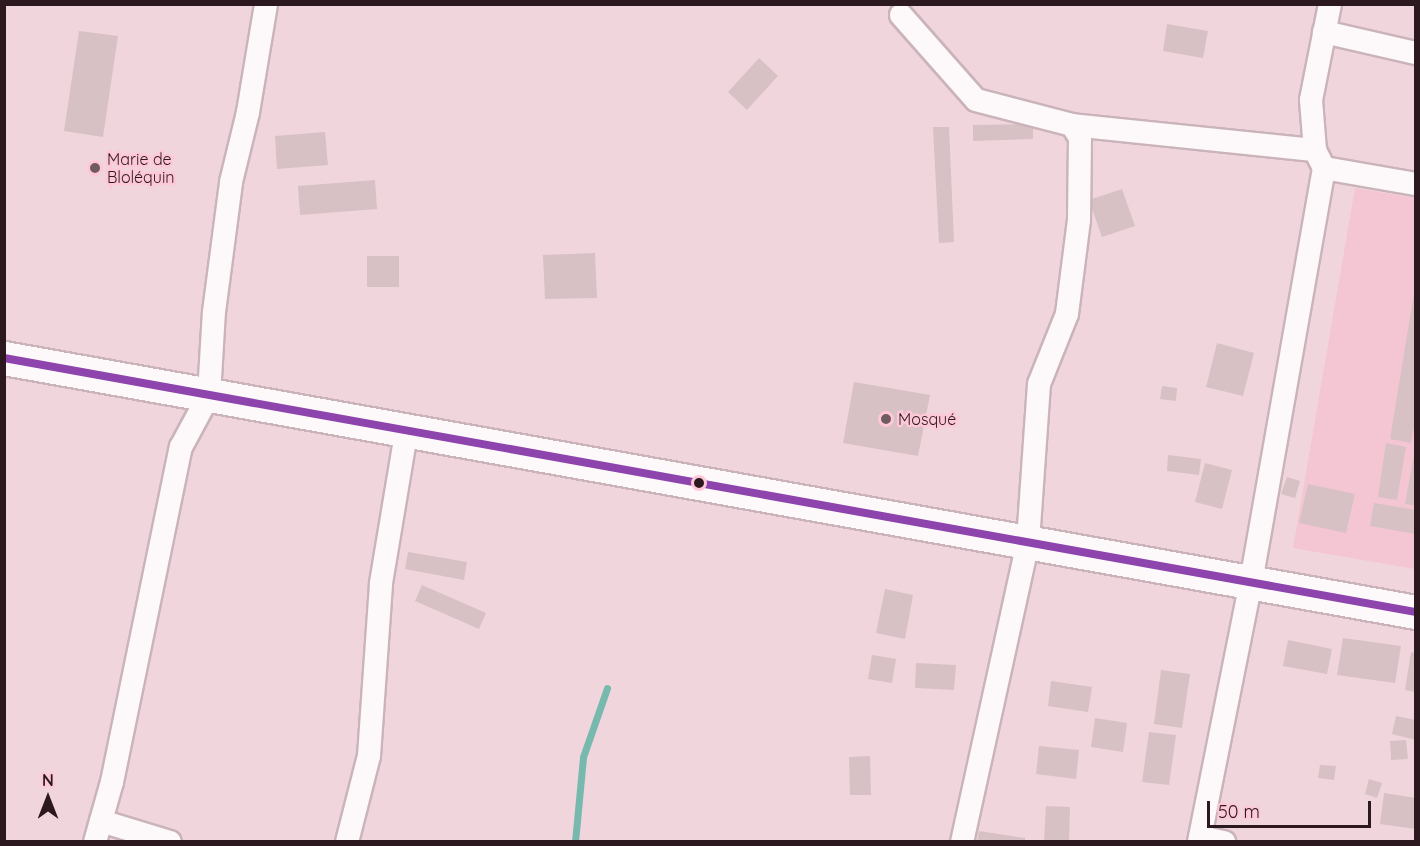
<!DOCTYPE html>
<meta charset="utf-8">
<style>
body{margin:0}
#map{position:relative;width:1420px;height:846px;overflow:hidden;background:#f1d5dd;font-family:Quicksand,sans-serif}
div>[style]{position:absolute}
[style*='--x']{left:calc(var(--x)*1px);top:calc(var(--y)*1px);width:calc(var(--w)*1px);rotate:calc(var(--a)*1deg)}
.built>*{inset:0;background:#f4c6d4}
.stream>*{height:7px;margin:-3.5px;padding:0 3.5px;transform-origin:3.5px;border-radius:3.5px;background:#78b9ad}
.building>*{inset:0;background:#d7c1c4}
.roads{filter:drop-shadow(2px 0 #cab4ba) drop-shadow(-2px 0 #cab4ba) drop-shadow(0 2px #cab4ba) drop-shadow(0 -2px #cab4ba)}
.minor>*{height:22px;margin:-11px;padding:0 11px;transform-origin:11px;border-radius:11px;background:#fdf9fa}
.trunk>*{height:33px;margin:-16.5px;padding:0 16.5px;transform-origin:16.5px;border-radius:16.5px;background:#fdf9fa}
.bus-1>*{height:8px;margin:-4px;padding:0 4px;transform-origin:4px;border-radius:4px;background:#8e44ad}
.dots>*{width:16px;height:16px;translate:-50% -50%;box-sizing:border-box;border:3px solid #fec8d8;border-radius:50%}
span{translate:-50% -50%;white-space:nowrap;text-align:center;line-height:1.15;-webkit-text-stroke:5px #fec8d8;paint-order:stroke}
.poi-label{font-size:16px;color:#2c191f}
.left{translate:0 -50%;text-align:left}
.frame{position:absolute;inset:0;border:6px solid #2c191f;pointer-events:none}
.north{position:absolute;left:18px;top:768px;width:60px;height:60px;-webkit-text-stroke:4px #fec8d8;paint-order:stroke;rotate:0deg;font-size:16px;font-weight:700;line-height:24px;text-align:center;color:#2c191f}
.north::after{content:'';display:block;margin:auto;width:21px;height:27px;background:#2c191f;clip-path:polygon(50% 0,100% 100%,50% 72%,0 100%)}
.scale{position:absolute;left:1207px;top:801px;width:164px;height:27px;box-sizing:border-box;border:3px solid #2c191f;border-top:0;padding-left:8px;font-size:18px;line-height:21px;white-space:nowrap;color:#2c191f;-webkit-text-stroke:4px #fec8d8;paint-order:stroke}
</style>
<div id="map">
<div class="built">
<i style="clip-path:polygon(1355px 188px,1415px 198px,1415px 569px,1293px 548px)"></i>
</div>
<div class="stream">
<i style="--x:575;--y:842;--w:85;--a:-84.6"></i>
<i style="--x:583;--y:757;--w:73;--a:-70.8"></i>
</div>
<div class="building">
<i style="clip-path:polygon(1167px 24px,1208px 31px,1203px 58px,1163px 51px)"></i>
<i style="clip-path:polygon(79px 31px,118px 36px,103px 137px,64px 131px)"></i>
<i style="clip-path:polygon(759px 58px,778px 76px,747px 110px,728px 92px)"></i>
<i style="clip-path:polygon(1033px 124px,1033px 139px,973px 141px,973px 125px)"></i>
<i style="clip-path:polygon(933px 127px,949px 127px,954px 242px,939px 243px)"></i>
<i style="clip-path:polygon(325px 132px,328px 165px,277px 169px,275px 136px)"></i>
<i style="clip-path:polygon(375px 180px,377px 209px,300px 215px,298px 186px)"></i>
<i style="clip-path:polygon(1122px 189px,1135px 226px,1102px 237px,1089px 200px)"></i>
<i style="clip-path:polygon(595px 253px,597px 298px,545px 299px,543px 255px)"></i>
<i style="clip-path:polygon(367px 256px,399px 256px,399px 287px,367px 287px)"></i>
<i style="clip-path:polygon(1414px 293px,1416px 417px,1411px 443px,1390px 439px)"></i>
<i style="clip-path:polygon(1217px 343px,1254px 353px,1243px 396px,1206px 387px)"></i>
<i style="clip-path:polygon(854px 382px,930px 395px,918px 456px,843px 443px)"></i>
<i style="clip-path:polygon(1162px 386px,1177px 388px,1176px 401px,1160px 399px)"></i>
<i style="clip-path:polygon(1386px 443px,1406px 447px,1397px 500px,1378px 497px)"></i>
<i style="clip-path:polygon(1168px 455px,1201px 459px,1199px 475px,1167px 471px)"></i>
<i style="clip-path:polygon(1414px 455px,1416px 456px,1416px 506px,1405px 504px)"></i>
<i style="clip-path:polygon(1205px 463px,1232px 470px,1222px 509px,1195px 502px)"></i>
<i style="clip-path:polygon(1287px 477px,1300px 481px,1295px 498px,1281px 494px)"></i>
<i style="clip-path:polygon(1308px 484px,1355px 494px,1346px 533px,1299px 523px)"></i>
<i style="clip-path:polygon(1374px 503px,1416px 510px,1416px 534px,1370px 526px)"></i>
<i style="clip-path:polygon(408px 552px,467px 562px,464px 580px,405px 569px)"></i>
<i style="clip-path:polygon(422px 585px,486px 613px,479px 629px,415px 601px)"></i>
<i style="clip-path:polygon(885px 589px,913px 595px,905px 639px,876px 633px)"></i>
<i style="clip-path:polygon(1343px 638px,1401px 646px,1395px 683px,1337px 675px)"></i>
<i style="clip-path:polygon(1288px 640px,1332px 649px,1327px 674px,1283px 666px)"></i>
<i style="clip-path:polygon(1411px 652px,1416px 653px,1416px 692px,1405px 690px)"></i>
<i style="clip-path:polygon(872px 655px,896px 659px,892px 683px,868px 679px)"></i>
<i style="clip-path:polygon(916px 663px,956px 665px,954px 690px,915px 688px)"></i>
<i style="clip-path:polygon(1161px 670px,1190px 674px,1182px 728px,1154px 724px)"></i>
<i style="clip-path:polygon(1051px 681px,1092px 687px,1088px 712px,1048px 706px)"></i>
<i style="clip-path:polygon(1396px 716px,1416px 720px,1416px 740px,1392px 734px)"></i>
<i style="clip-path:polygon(1095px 718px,1127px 723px,1123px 752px,1091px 747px)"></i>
<i style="clip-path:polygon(1149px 732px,1176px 735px,1169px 785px,1142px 782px)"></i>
<i style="clip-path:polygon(1406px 740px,1408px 759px,1391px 760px,1390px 741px)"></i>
<i style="clip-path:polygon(1039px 746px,1079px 750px,1076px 779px,1036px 774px)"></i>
<i style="clip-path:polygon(870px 756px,871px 795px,850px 795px,849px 757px)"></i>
<i style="clip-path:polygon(1320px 765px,1336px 766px,1334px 780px,1318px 778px)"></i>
<i style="clip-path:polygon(1369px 779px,1382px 783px,1377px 798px,1365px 794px)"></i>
<i style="clip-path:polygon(1384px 793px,1416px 798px,1416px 829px,1380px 824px)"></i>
<i style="clip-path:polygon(1046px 806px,1070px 807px,1069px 842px,1044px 842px)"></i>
<i style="clip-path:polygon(979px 831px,1025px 838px,1025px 842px,977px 842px)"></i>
</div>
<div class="roads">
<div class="minor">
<i style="--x:901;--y:15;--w:113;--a:48.6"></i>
<i style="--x:976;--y:100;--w:99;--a:14.6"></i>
<i style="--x:1072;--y:125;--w:15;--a:58"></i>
<i style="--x:1080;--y:138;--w:82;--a:90.7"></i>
<i style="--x:1079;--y:220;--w:95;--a:97.3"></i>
<i style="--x:1067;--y:314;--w:75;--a:111.8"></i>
<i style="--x:1039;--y:384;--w:158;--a:94"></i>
<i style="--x:1028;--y:542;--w:307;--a:102.4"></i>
<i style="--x:1324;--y:32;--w:94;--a:12.9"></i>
<i style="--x:1072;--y:125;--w:244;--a:5.9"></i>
<i style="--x:1324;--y:168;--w:93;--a:9.9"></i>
<i style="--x:101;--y:821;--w:72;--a:16.9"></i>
<i style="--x:1200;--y:837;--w:25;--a:12"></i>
<i style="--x:95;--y:842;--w:62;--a:-74.2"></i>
<i style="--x:112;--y:782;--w:342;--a:-78.4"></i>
<i style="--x:181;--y:447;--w:59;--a:-61.7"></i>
<i style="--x:209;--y:395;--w:83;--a:-86.6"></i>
<i style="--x:214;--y:312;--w:131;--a:-82.5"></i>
<i style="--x:231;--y:182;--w:72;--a:-76.3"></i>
<i style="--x:248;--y:112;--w:109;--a:-80.5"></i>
<i style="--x:347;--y:842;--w:89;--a:-75.7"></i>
<i style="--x:369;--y:756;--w:173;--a:-86"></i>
<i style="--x:381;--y:583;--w:152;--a:-80.5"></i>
<i style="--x:1199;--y:842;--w:265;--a:-78.7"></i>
<i style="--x:1251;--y:582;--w:420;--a:-80"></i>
<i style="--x:1324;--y:168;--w:20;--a:-117"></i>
<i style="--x:1315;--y:150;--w:50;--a:-94.6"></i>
<i style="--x:1311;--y:100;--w:98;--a:-78.8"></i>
</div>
<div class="trunk">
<i style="--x:4;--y:358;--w:1435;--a:10.2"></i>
</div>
</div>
<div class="bus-1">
<i style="--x:4;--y:358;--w:1435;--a:10.2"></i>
</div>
<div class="dots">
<i style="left:95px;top:168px;background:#715b62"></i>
<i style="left:886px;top:419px;background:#715b62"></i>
<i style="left:699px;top:483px;background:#2c191f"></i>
</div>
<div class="poi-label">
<span class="left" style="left:107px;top:168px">Marie de<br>Bloléquin</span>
<span class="left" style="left:898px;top:419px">Mosqué</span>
</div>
<div class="frame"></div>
<div class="north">N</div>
<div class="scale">50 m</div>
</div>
